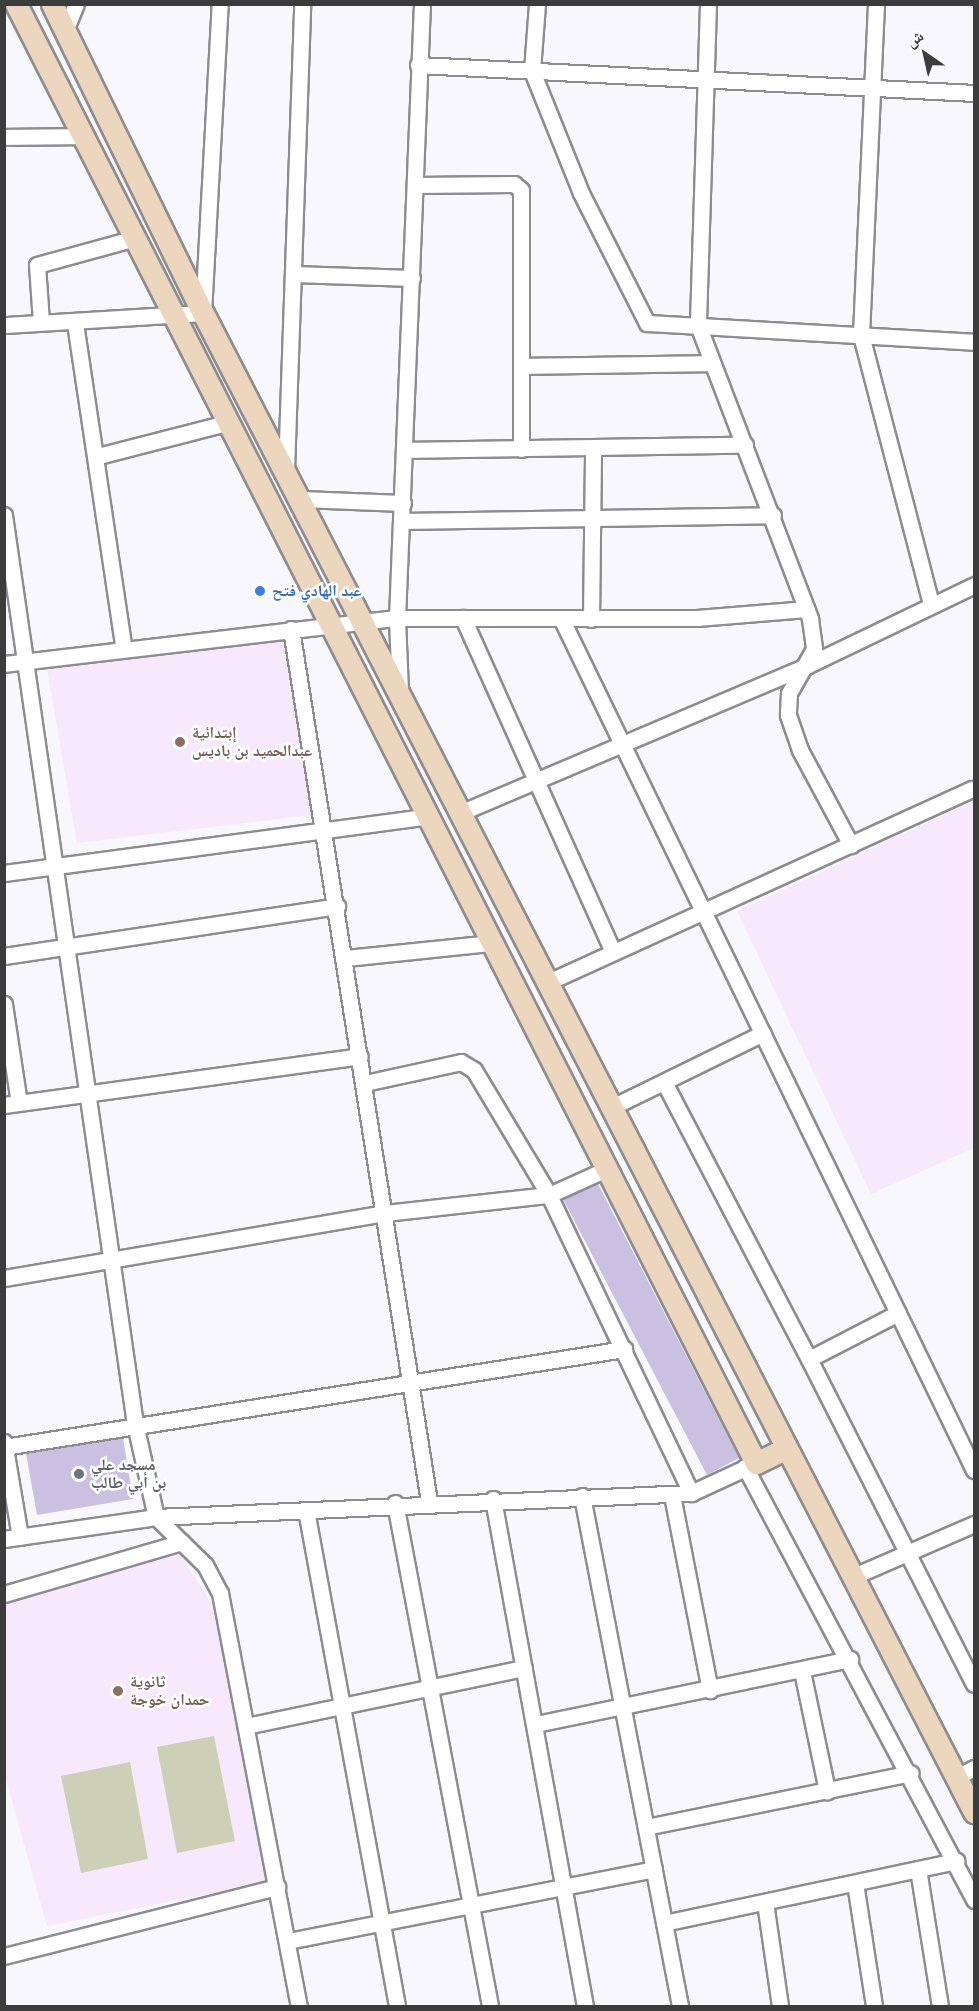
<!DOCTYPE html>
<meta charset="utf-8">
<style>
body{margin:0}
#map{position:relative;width:979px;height:2011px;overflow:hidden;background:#f8f7fb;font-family:Helvetica,"Noto Naskh Arabic",sans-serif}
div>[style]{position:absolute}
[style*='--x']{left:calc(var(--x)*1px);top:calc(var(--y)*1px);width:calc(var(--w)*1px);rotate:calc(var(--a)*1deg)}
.education>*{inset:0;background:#f7e8fb}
.green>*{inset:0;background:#cdd0b6}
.building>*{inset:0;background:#cac0e1}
.roads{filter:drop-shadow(2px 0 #8d8c90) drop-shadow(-2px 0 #8d8c90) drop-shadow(0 2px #8d8c90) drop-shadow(0 -2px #8d8c90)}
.street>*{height:15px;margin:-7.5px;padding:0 7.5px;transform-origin:7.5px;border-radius:7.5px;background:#fff}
.secondary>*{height:21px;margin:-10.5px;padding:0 10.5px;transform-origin:10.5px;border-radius:10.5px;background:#ecd6be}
.dots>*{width:16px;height:16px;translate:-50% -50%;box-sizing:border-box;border:3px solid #fff;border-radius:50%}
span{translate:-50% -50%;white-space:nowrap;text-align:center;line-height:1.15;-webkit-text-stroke:5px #fff;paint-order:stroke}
.shop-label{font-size:16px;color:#366cbe;font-weight:700}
.left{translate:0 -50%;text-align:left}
.education-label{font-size:16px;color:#785e54;font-weight:700}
.worship-label{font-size:16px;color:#5b616d;font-weight:700}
.frame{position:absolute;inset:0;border:6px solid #3c3c3d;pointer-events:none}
.north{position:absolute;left:895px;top:24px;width:60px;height:60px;-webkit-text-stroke:4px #fff;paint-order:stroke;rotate:326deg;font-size:16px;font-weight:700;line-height:24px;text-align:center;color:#3c3c3d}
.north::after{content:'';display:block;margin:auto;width:21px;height:27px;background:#3c3c3d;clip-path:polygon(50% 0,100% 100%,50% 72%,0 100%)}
</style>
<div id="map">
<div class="education">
<i style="clip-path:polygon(284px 641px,312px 815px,77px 843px,47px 669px)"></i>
<i style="clip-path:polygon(974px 801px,974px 1148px,871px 1194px,737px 911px)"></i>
<i style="clip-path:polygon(179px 1554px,214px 1607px,273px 1881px,47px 1926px,5px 1776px,4px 1603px)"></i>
</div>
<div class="green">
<i style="clip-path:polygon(214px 1736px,235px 1841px,177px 1853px,157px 1747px)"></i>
<i style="clip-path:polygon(130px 1762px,148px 1859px,81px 1873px,61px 1776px)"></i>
</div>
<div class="building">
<i style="clip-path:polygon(598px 1184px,739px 1458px,707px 1475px,563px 1199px)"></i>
<i style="clip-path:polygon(123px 1438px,133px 1499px,37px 1515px,26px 1453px)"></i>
</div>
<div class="roads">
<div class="street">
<i style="--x:537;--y:4;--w:67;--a:94.3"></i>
<i style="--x:532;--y:71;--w:131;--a:68.1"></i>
<i style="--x:581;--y:193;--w:146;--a:63.1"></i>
<i style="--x:647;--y:323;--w:328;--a:3.3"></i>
<i style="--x:708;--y:4;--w:321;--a:91.8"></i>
<i style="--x:698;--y:325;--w:315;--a:69.1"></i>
<i style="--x:810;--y:619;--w:30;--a:82"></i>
<i style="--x:814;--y:649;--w:51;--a:119.6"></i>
<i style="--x:789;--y:693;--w:22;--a:93"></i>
<i style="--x:788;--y:715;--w:37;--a:71"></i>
<i style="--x:800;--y:750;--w:108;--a:61.8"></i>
<i style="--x:876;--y:4;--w:331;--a:92.6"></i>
<i style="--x:861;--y:335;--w:278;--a:75.4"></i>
<i style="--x:65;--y:31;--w:29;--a:-68"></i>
<i style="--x:418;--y:65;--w:557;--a:2.88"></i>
<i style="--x:4;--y:137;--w:79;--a:-0.7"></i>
<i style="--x:415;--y:185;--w:99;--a:-0.6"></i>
<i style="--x:514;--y:184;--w:9;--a:41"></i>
<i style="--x:521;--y:190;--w:259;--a:90"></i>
<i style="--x:293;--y:274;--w:119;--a:1.9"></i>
<i style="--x:41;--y:322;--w:57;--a:-94"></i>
<i style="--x:37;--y:265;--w:102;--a:-15.4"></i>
<i style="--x:75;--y:323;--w:330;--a:81.5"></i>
<i style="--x:4;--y:325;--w:199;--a:-3.5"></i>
<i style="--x:203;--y:313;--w:309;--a:-86.9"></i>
<i style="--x:524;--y:366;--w:188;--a:-0.9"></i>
<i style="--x:408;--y:450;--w:337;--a:-0.9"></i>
<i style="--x:98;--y:456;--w:136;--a:-14.4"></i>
<i style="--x:286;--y:470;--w:466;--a:-88"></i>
<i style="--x:301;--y:499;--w:102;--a:2.2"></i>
<i style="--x:4;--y:515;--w:918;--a:81.8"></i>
<i style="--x:135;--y:1424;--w:95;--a:77.3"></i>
<i style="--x:156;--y:1517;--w:69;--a:44.4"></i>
<i style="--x:205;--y:1565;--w:32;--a:62"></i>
<i style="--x:220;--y:1593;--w:420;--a:79.2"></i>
<i style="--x:402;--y:521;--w:371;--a:-0.9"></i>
<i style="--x:463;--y:618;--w:364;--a:65.8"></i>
<i style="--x:561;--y:618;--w:947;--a:64.14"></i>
<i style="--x:591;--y:619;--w:171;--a:-89.3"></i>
<i style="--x:291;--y:629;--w:883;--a:81.01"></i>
<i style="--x:4;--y:664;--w:396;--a:-6.7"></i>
<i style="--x:397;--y:618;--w:300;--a:0"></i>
<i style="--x:697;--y:618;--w:110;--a:-4.7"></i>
<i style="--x:400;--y:691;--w:73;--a:-92.4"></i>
<i style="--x:397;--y:618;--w:615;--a:-87.67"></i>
<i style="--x:460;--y:813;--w:376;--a:-23"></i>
<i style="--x:806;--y:666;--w:187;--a:-25.7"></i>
<i style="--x:4;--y:873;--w:426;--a:-7.6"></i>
<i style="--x:4;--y:956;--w:337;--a:-8.5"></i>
<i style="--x:346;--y:958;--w:147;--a:-5.9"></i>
<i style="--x:546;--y:983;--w:468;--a:-24.5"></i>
<i style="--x:4;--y:1004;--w:100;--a:81.4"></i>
<i style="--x:664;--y:1082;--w:313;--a:62.4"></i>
<i style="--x:365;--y:1083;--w:98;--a:-12.3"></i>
<i style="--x:461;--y:1062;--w:15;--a:32"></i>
<i style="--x:474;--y:1070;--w:146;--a:59"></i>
<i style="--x:549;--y:1195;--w:330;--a:64.5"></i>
<i style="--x:4;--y:1105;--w:359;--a:-7.8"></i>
<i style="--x:610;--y:1108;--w:170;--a:-26.1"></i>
<i style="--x:4;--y:1278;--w:387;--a:-9.7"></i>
<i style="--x:385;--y:1213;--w:165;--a:-6.3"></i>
<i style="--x:549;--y:1195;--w:60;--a:-24.4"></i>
<i style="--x:898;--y:1313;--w:100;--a:152.7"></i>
<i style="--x:809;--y:1359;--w:364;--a:63.1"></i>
<i style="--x:4;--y:1442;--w:96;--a:80.4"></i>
<i style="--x:4;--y:1447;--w:628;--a:-8.98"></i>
<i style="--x:745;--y:1467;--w:490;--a:62.1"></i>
<i style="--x:672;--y:1495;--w:199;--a:79"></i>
<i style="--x:582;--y:1496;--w:519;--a:79.12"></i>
<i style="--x:493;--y:1499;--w:515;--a:79.72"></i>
<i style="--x:395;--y:1503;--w:512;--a:79.3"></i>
<i style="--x:306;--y:1510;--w:504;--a:79.6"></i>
<i style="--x:4;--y:1539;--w:154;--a:-8.2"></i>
<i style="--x:156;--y:1517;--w:536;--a:-2.57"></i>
<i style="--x:691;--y:1493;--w:72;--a:-24.8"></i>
<i style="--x:854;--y:1576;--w:131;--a:-23.4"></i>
<i style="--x:4;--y:1594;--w:185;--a:-16.3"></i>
<i style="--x:802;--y:1671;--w:123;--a:78.2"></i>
<i style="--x:536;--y:1724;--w:321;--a:-11.7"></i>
<i style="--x:246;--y:1726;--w:284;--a:-11.8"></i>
<i style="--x:957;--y:1777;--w:19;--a:-28"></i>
<i style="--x:646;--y:1827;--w:270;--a:-11.5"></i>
<i style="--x:918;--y:1869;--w:139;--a:80.9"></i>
<i style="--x:855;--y:1883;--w:124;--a:81.2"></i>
<i style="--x:765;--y:1902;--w:105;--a:81.8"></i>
<i style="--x:664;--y:1923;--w:299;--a:-12"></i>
<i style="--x:288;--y:1941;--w:373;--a:-11.1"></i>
<i style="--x:4;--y:1956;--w:282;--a:-14.2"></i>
</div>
<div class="secondary">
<i style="--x:16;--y:4;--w:1636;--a:63.11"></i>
<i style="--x:756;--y:1463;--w:32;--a:-26"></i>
<i style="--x:52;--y:4;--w:344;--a:64"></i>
<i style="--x:203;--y:313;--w:1686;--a:62.78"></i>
</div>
</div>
<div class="dots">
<i style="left:260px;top:591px;background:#3f7fe0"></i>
<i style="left:180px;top:742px;background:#8d6e63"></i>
<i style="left:79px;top:1474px;background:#6b7280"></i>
<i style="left:118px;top:1691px;background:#8d6e63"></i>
</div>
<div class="shop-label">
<span class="left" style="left:272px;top:591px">عبد الهادي فتح</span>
</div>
<div class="education-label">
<span class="left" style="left:192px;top:742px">إبتدائية<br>عبدالحميد بن باديس</span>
<span class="left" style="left:130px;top:1691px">ثانوية<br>حمدان خوجة</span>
</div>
<div class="worship-label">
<span class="left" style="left:91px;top:1474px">مسجد علي<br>بن أبي طالب</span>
</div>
<div class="frame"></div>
<div class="north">ش</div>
</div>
